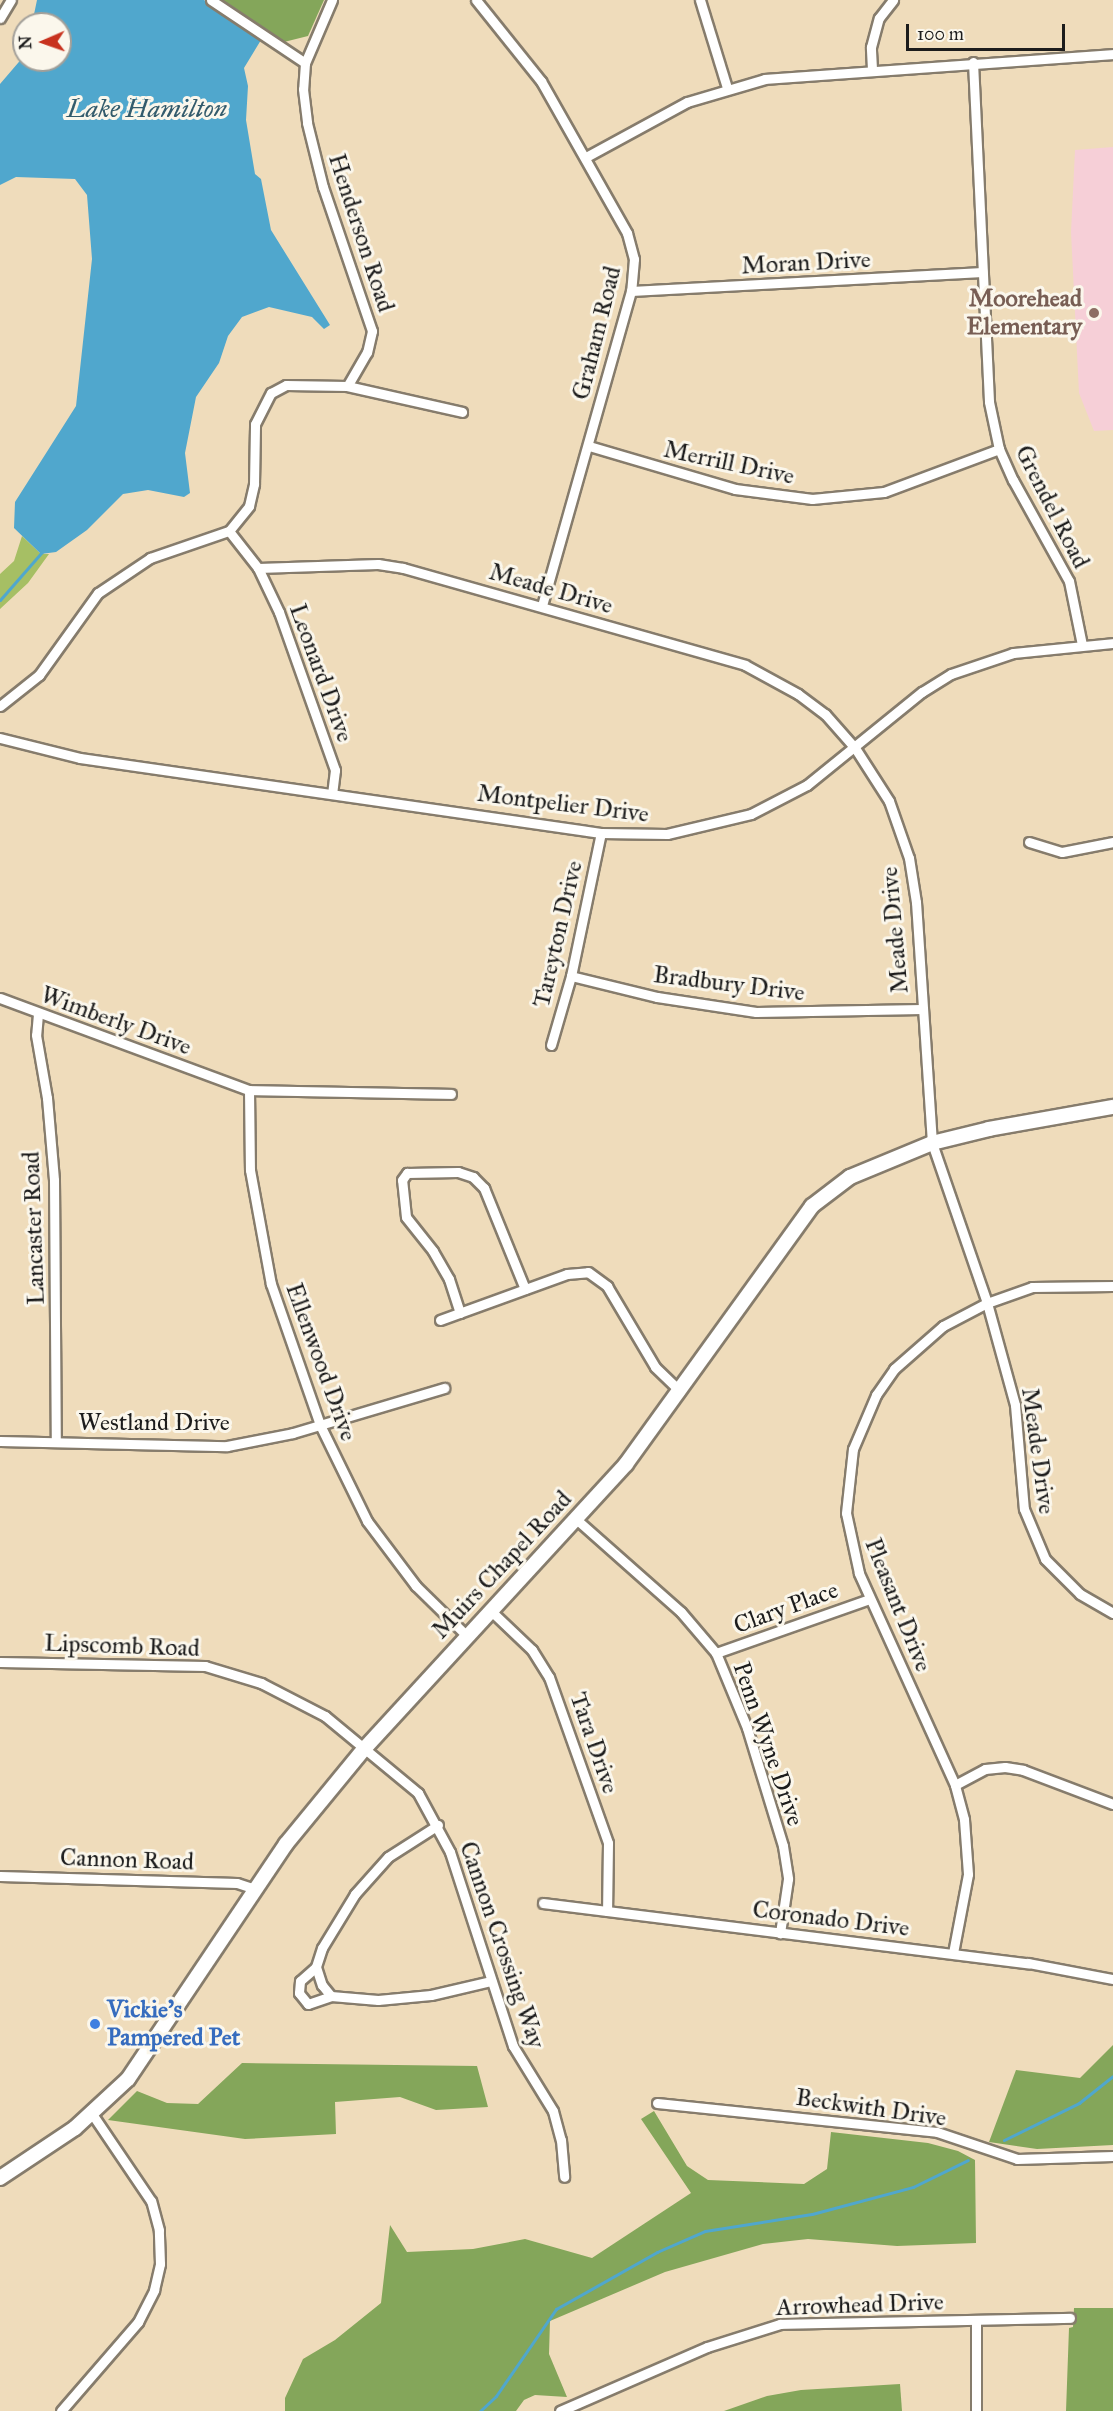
<!DOCTYPE html>
<style>
body{margin:0}
#map{position:relative;width:1113px;height:2411px;overflow:hidden;background:#efdcbb;font-family:"IM FELL Great Primer",serif}
div>[style]{position:absolute}
[style*='--x']{left:calc(var(--x)*1px);top:calc(var(--y)*1px);width:calc(var(--w)*1px);rotate:calc(var(--a)*1deg)}
.built>*{inset:0;background:#f6cfd7}
.green>*{inset:0;background:#a6bf64}
.forest>*{inset:0;background:#84a65a}
.water>*{inset:0;background:#50a7cd}
.stream>*{height:3px;margin:-1.5px;padding:0 1.5px;transform-origin:1.5px;border-radius:1.5px;background:#50a7cd}
.roads{filter:drop-shadow(2px 0 #867c6c) drop-shadow(-2px 0 #867c6c) drop-shadow(0 2px #867c6c) drop-shadow(0 -2px #867c6c)}
.minor>*{height:9px;margin:-4.5px;padding:0 4.5px;transform-origin:4.5px;border-radius:4.5px;background:#fff}
.secondary>*{height:14px;margin:-7px;padding:0 7px;transform-origin:7px;border-radius:7px;background:#fff}
.dots>*{width:16px;height:16px;translate:-50% -50%;box-sizing:border-box;border:3px solid #fbf7ec;border-radius:50%}
span{translate:-50% -50%;white-space:nowrap;text-align:center;line-height:1.15;-webkit-text-stroke:6px #fbf7ec;paint-order:stroke}
.street-label{font-size:24px;color:#1c1c1c}
.education-label{font-size:24px;color:#785e54;font-weight:700}
.right{translate:-100% -50%;text-align:right}
.shop-label{font-size:24px;color:#366cbe;font-weight:700}
.left{translate:0 -50%;text-align:left}
.water-label{font-size:26px;color:#335b6c;font-style:italic}
.north{position:absolute;left:12px;top:12px;width:60px;height:60px;box-sizing:border-box;background:#fbf7ec;border:2px solid #a29f99;border-radius:50%;rotate:268deg;font-size:16px;font-weight:700;line-height:24px;text-align:center;color:#1c1c1c}
.north::after{content:'';display:block;margin:auto;width:21px;height:27px;background:#c8321e;clip-path:polygon(50% 0,100% 100%,50% 72%,0 100%)}
.scale{position:absolute;left:906px;top:24px;width:159px;height:27px;box-sizing:border-box;border:3px solid #1c1c1c;border-top:0;padding-left:8px;font-size:18px;line-height:21px;white-space:nowrap;color:#1c1c1c;-webkit-text-stroke:4px #fbf7ec;paint-order:stroke}
</style>
<div id="map">
<div class="built">
<i style="clip-path:polygon(1113px 147px,1113px 430px,1094px 431px,1079px 393px,1071px 232px,1075px 150px)"></i>
</div>
<div class="green">
<i style="clip-path:polygon(22px 536px,41px 554px,49px 554px,28px 583px,0 609px,0 574px,14px 561px)"></i>
</div>
<div class="forest">
<i style="clip-path:polygon(220px 0,324px 0,308px 36px,280px 43px)"></i>
<i style="clip-path:polygon(1113px 2045px,1113px 2145px,1037px 2149px,989px 2142px,1016px 2070px,1080px 2078px)"></i>
<i style="clip-path:polygon(242px 2063px,477px 2066px,488px 2107px,436px 2110px,400px 2097px,335px 2102px,336px 2134px,245px 2139px,108px 2120px,137px 2091px,167px 2103px,198px 2104px)"></i>
<i style="clip-path:polygon(654px 2111px,687px 2166px,708px 2180px,804px 2184px,827px 2169px,831px 2132px,928px 2143px,958px 2151px,975px 2160px,976px 2243px,897px 2246px,808px 2239px,763px 2244px,665px 2272px,550px 2321px,549px 2354px,567px 2397px,535px 2395px,524px 2400px,516px 2411px,285px 2411px,285px 2398px,303px 2359px,335px 2340px,381px 2303px,390px 2225px,407px 2252px,473px 2249px,525px 2239px,592px 2258px,691px 2193px,641px 2119px)"></i>
<i style="clip-path:polygon(1074px 2308px,1113px 2308px,1113px 2411px,1066px 2411px,1069px 2328px,1073px 2327px)"></i>
<i style="clip-path:polygon(900px 2384px,902px 2411px,724px 2411px,767px 2396px,801px 2390px)"></i>
</div>
<div class="water">
<i style="clip-path:polygon(37px 0,204px 0,261px 40px,244px 68px,248px 86px,246px 120px,255px 174px,261px 179px,271px 230px,330px 325px,324px 329px,312px 317px,269px 307px,242px 317px,228px 336px,219px 363px,196px 397px,185px 453px,190px 493px,184px 497px,148px 490px,123px 494px,87px 530px,56px 552px,41px 554px,14px 528px,15px 502px,76px 406px,92px 259px,87px 195px,75px 179px,16px 177px,0 185px,0 84px,24px 56px,24px 60px,60px 60px,60px 24px,32px 24px)"></i>
</div>
<div class="stream">
<i style="--x:0;--y:600;--w:64;--a:-48.8"></i>
<i style="--x:1004;--y:2140;--w:84;--a:-26.3"></i>
<i style="--x:1079;--y:2103;--w:43;--a:-38.5"></i>
<i style="--x:480;--y:2411;--w:22;--a:-43"></i>
<i style="--x:496;--y:2396;--w:106;--a:-55.4"></i>
<i style="--x:556;--y:2309;--w:116;--a:-29.4"></i>
<i style="--x:657;--y:2252;--w:52;--a:-23.6"></i>
<i style="--x:705;--y:2231;--w:108;--a:-9"></i>
<i style="--x:812;--y:2214;--w:105;--a:-15"></i>
<i style="--x:913;--y:2187;--w:61;--a:-26.1"></i>
</div>
<div class="roads">
<div class="minor">
<i style="--x:211;--y:0;--w:113;--a:33.8"></i>
<i style="--x:332;--y:0;--w:69;--a:113.2"></i>
<i style="--x:305;--y:63;--w:26;--a:94"></i>
<i style="--x:303;--y:89;--w:34;--a:83"></i>
<i style="--x:307;--y:123;--w:66;--a:76"></i>
<i style="--x:323;--y:187;--w:152;--a:71.2"></i>
<i style="--x:372;--y:331;--w:22;--a:103"></i>
<i style="--x:367;--y:352;--w:39;--a:120"></i>
<i style="--x:476;--y:0;--w:104;--a:51.3"></i>
<i style="--x:541;--y:81;--w:175;--a:60.5"></i>
<i style="--x:627;--y:233;--w:27;--a:75"></i>
<i style="--x:634;--y:259;--w:32;--a:95"></i>
<i style="--x:631;--y:291;--w:327;--a:105.8"></i>
<i style="--x:700;--y:0;--w:92;--a:72.9"></i>
<i style="--x:0;--y:18;--w:21;--a:-59"></i>
<i style="--x:973;--y:62;--w:340;--a:87.3"></i>
<i style="--x:989;--y:402;--w:48;--a:78"></i>
<i style="--x:999;--y:449;--w:34;--a:66"></i>
<i style="--x:1013;--y:480;--w:115;--a:61"></i>
<i style="--x:1069;--y:581;--w:65;--a:78.5"></i>
<i style="--x:872;--y:69;--w:22;--a:-93"></i>
<i style="--x:871;--y:47;--w:30;--a:-75"></i>
<i style="--x:879;--y:18;--w:23;--a:-52"></i>
<i style="--x:586;--y:157;--w:115;--a:-28.6"></i>
<i style="--x:687;--y:102;--w:81;--a:-16.4"></i>
<i style="--x:765;--y:79;--w:349;--a:-4.1"></i>
<i style="--x:631;--y:291;--w:352;--a:-3.1"></i>
<i style="--x:589;--y:446;--w:152;--a:16.4"></i>
<i style="--x:735;--y:489;--w:78;--a:7.4"></i>
<i style="--x:812;--y:499;--w:72;--a:-5.6"></i>
<i style="--x:884;--y:492;--w:123;--a:-20.5"></i>
<i style="--x:229;--y:531;--w:47;--a:51.9"></i>
<i style="--x:258;--y:568;--w:49;--a:64.5"></i>
<i style="--x:279;--y:612;--w:168;--a:70.5"></i>
<i style="--x:335;--y:770;--w:23;--a:97"></i>
<i style="--x:258;--y:568;--w:120;--a:-1.9"></i>
<i style="--x:378;--y:564;--w:25;--a:9"></i>
<i style="--x:403;--y:568;--w:355;--a:15.8"></i>
<i style="--x:745;--y:665;--w:60;--a:28.7"></i>
<i style="--x:798;--y:694;--w:34;--a:37"></i>
<i style="--x:825;--y:714;--w:45;--a:48.6"></i>
<i style="--x:855;--y:748;--w:63;--a:57.3"></i>
<i style="--x:889;--y:801;--w:60;--a:70.7"></i>
<i style="--x:909;--y:858;--w:45;--a:81"></i>
<i style="--x:916;--y:902;--w:242;--a:86.2"></i>
<i style="--x:932;--y:1143;--w:169;--a:71"></i>
<i style="--x:987;--y:1303;--w:106;--a:74.6"></i>
<i style="--x:1015;--y:1405;--w:104;--a:85.1"></i>
<i style="--x:1024;--y:1509;--w:54;--a:67.2"></i>
<i style="--x:1045;--y:1559;--w:49;--a:45"></i>
<i style="--x:1080;--y:1594;--w:38;--a:30"></i>
<i style="--x:0;--y:706;--w:50;--a:-38.5"></i>
<i style="--x:39;--y:675;--w:101;--a:-54.3"></i>
<i style="--x:98;--y:593;--w:63;--a:-33.9"></i>
<i style="--x:150;--y:558;--w:83;--a:-18.9"></i>
<i style="--x:229;--y:531;--w:32;--a:-51"></i>
<i style="--x:249;--y:506;--w:23;--a:-77"></i>
<i style="--x:254;--y:484;--w:60;--a:-89"></i>
<i style="--x:255;--y:424;--w:35;--a:-63"></i>
<i style="--x:271;--y:393;--w:17;--a:-28"></i>
<i style="--x:286;--y:385;--w:61;--a:0.9"></i>
<i style="--x:347;--y:386;--w:118;--a:12.7"></i>
<i style="--x:0;--y:738;--w:82;--a:14"></i>
<i style="--x:80;--y:758;--w:526;--a:8.19"></i>
<i style="--x:601;--y:833;--w:66;--a:0.9"></i>
<i style="--x:667;--y:834;--w:86;--a:-13.4"></i>
<i style="--x:751;--y:814;--w:63;--a:-27.4"></i>
<i style="--x:807;--y:785;--w:148;--a:-39"></i>
<i style="--x:922;--y:692;--w:34;--a:-32"></i>
<i style="--x:951;--y:674;--w:65;--a:-18.7"></i>
<i style="--x:1013;--y:653;--w:100;--a:-5.7"></i>
<i style="--x:1029;--y:842;--w:34;--a:17"></i>
<i style="--x:1062;--y:852;--w:52;--a:-11.1"></i>
<i style="--x:571;--y:976;--w:89;--a:13.7"></i>
<i style="--x:657;--y:997;--w:100;--a:8.6"></i>
<i style="--x:756;--y:1012;--w:166;--a:-1"></i>
<i style="--x:0;--y:998;--w:265;--a:20.3"></i>
<i style="--x:249;--y:1090;--w:202;--a:1.1"></i>
<i style="--x:38;--y:1014;--w:21;--a:95"></i>
<i style="--x:36;--y:1035;--w:64;--a:80.1"></i>
<i style="--x:47;--y:1098;--w:82;--a:85.1"></i>
<i style="--x:54;--y:1180;--w:261;--a:89.6"></i>
<i style="--x:551;--y:1045;--w:72;--a:-73.8"></i>
<i style="--x:571;--y:976;--w:146;--a:-78.2"></i>
<i style="--x:249;--y:1090;--w:80;--a:89.3"></i>
<i style="--x:250;--y:1170;--w:116;--a:79.6"></i>
<i style="--x:271;--y:1284;--w:149;--a:70.8"></i>
<i style="--x:320;--y:1425;--w:107;--a:63.9"></i>
<i style="--x:367;--y:1521;--w:81;--a:53"></i>
<i style="--x:416;--y:1586;--w:70;--a:44.4"></i>
<i style="--x:460;--y:1313;--w:36;--a:-108"></i>
<i style="--x:449;--y:1279;--w:32;--a:-120"></i>
<i style="--x:433;--y:1251;--w:43;--a:-128.5"></i>
<i style="--x:406;--y:1217;--w:37;--a:-96"></i>
<i style="--x:402;--y:1180;--w:9;--a:-54"></i>
<i style="--x:407;--y:1173;--w:51;--a:-1.1"></i>
<i style="--x:458;--y:1172;--w:16;--a:18"></i>
<i style="--x:473;--y:1177;--w:16;--a:45"></i>
<i style="--x:484;--y:1188;--w:109;--a:67.9"></i>
<i style="--x:440;--y:1320;--w:135;--a:-19.9"></i>
<i style="--x:567;--y:1274;--w:21;--a:-5"></i>
<i style="--x:588;--y:1272;--w:24;--a:36"></i>
<i style="--x:607;--y:1286;--w:94;--a:59.3"></i>
<i style="--x:655;--y:1367;--w:35;--a:44"></i>
<i style="--x:0;--y:1441;--w:227;--a:1.3"></i>
<i style="--x:227;--y:1446;--w:67;--a:-11.1"></i>
<i style="--x:293;--y:1433;--w:158;--a:-16.6"></i>
<i style="--x:576;--y:1519;--w:140;--a:41.5"></i>
<i style="--x:681;--y:1612;--w:54;--a:49.5"></i>
<i style="--x:716;--y:1653;--w:81;--a:67.5"></i>
<i style="--x:747;--y:1728;--w:123;--a:73"></i>
<i style="--x:783;--y:1846;--w:33;--a:81"></i>
<i style="--x:788;--y:1879;--w:55;--a:98.4"></i>
<i style="--x:490;--y:1610;--w:58;--a:43.6"></i>
<i style="--x:532;--y:1650;--w:32;--a:58"></i>
<i style="--x:549;--y:1677;--w:176;--a:70.4"></i>
<i style="--x:608;--y:1843;--w:68;--a:90.8"></i>
<i style="--x:716;--y:1653;--w:162;--a:-19.4"></i>
<i style="--x:0;--y:1662;--w:205;--a:1.1"></i>
<i style="--x:205;--y:1666;--w:59;--a:16.9"></i>
<i style="--x:261;--y:1683;--w:72;--a:27.3"></i>
<i style="--x:325;--y:1716;--w:121;--a:39.6"></i>
<i style="--x:418;--y:1793;--w:67;--a:61.5"></i>
<i style="--x:450;--y:1852;--w:204;--a:72"></i>
<i style="--x:513;--y:2046;--w:76;--a:58.4"></i>
<i style="--x:553;--y:2111;--w:30;--a:75"></i>
<i style="--x:561;--y:2140;--w:37;--a:85"></i>
<i style="--x:955;--y:1785;--w:34;--a:-28"></i>
<i style="--x:985;--y:1769;--w:20;--a:-6"></i>
<i style="--x:1005;--y:1767;--w:18;--a:9"></i>
<i style="--x:1023;--y:1770;--w:96;--a:20.7"></i>
<i style="--x:438;--y:1825;--w:59;--a:147.4"></i>
<i style="--x:388;--y:1857;--w:50;--a:131.7"></i>
<i style="--x:355;--y:1894;--w:63;--a:121.4"></i>
<i style="--x:322;--y:1948;--w:20;--a:108"></i>
<i style="--x:316;--y:1967;--w:19;--a:72"></i>
<i style="--x:322;--y:1985;--w:14;--a:51"></i>
<i style="--x:331;--y:1996;--w:47;--a:4.9"></i>
<i style="--x:378;--y:2000;--w:53;--a:-5.4"></i>
<i style="--x:431;--y:1995;--w:62;--a:-13.1"></i>
<i style="--x:0;--y:1876;--w:237;--a:1.7"></i>
<i style="--x:237;--y:1883;--w:16;--a:18"></i>
<i style="--x:543;--y:1903;--w:489;--a:7.1"></i>
<i style="--x:1028;--y:1963;--w:86;--a:10.7"></i>
<i style="--x:953;--y:1953;--w:80;--a:-79.2"></i>
<i style="--x:968;--y:1874;--w:55;--a:-94.2"></i>
<i style="--x:964;--y:1819;--w:35;--a:-105"></i>
<i style="--x:955;--y:1785;--w:233;--a:-114.4"></i>
<i style="--x:859;--y:1573;--w:61;--a:-102.2"></i>
<i style="--x:846;--y:1513;--w:64;--a:-83.8"></i>
<i style="--x:853;--y:1449;--w:59;--a:-66.9"></i>
<i style="--x:876;--y:1395;--w:32;--a:-55"></i>
<i style="--x:894;--y:1369;--w:65;--a:-41.3"></i>
<i style="--x:943;--y:1326;--w:50;--a:-27.6"></i>
<i style="--x:987;--y:1303;--w:48;--a:-19.6"></i>
<i style="--x:1032;--y:1287;--w:81;--a:-0.7"></i>
<i style="--x:316;--y:1967;--w:21;--a:139"></i>
<i style="--x:300;--y:1981;--w:12;--a:95"></i>
<i style="--x:299;--y:1993;--w:14;--a:51"></i>
<i style="--x:308;--y:2004;--w:24;--a:-19"></i>
<i style="--x:657;--y:2103;--w:281;--a:5.9"></i>
<i style="--x:937;--y:2132;--w:84;--a:18.6"></i>
<i style="--x:1017;--y:2159;--w:96;--a:-1.8"></i>
<i style="--x:61;--y:2411;--w:118;--a:-49.1"></i>
<i style="--x:138;--y:2322;--w:36;--a:-63"></i>
<i style="--x:154;--y:2290;--w:27;--a:-77"></i>
<i style="--x:160;--y:2264;--w:34;--a:-92"></i>
<i style="--x:159;--y:2230;--w:30;--a:-105"></i>
<i style="--x:151;--y:2201;--w:105;--a:-124.1"></i>
<i style="--x:560;--y:2411;--w:160;--a:-23.5"></i>
<i style="--x:707;--y:2347;--w:77;--a:-17.5"></i>
<i style="--x:780;--y:2324;--w:290;--a:-1.2"></i>
<i style="--x:976;--y:2411;--w:91;--a:-90"></i>
</div>
<div class="secondary">
<i style="--x:0;--y:2178;--w:90;--a:-33.7"></i>
<i style="--x:75;--y:2128;--w:72;--a:-42.8"></i>
<i style="--x:128;--y:2079;--w:283;--a:-56.1"></i>
<i style="--x:286;--y:1844;--w:123;--a:-50.6"></i>
<i style="--x:364;--y:1749;--w:387;--a:-47.4"></i>
<i style="--x:626;--y:1464;--w:318;--a:-54.2"></i>
<i style="--x:812;--y:1206;--w:48;--a:-37.3"></i>
<i style="--x:850;--y:1177;--w:89;--a:-22.5"></i>
<i style="--x:932;--y:1143;--w:59;--a:-13.8"></i>
<i style="--x:989;--y:1129;--w:126;--a:-10.1"></i>
</div>
</div>
<div class="dots">
<i style="left:1094px;top:313px;background:#8d6e63"></i>
<i style="left:95px;top:2024px;background:#3f7fe0"></i>
</div>
<div class="street-label">
<span style="left:361px;top:233px;rotate:72deg">Henderson Road</span>
<span style="left:806px;top:263px;rotate:-3deg">Moran Drive</span>
<span style="left:597px;top:333px;rotate:-76deg">Graham Road</span>
<span style="left:729px;top:463px;rotate:12deg">Merrill Drive</span>
<span style="left:1052px;top:507px;rotate:63deg">Grendel Road</span>
<span style="left:551px;top:589px;rotate:16deg">Meade Drive</span>
<span style="left:321px;top:673px;rotate:70deg">Leonard Drive</span>
<span style="left:563px;top:804px;rotate:7deg">Montpelier Drive</span>
<span style="left:895px;top:930px;rotate:-95deg">Meade Drive</span>
<span style="left:558px;top:934px;rotate:-77deg">Tareyton Drive</span>
<span style="left:729px;top:984px;rotate:7deg">Bradbury Drive</span>
<span style="left:116px;top:1021px;rotate:20deg">Wimberly Drive</span>
<span style="left:34px;top:1228px;rotate:-92deg">Lancaster Road</span>
<span style="left:321px;top:1362px;rotate:70deg">Ellenwood Drive</span>
<span style="left:154px;top:1423px">Westland Drive</span>
<span style="left:1038px;top:1451px;rotate:82deg">Meade Drive</span>
<span style="left:502px;top:1565px;rotate:-47deg">Muirs Chapel Road</span>
<span style="left:898px;top:1605px;rotate:68deg">Pleasant Drive</span>
<span style="left:786px;top:1608px;rotate:-20deg">Clary Place</span>
<span style="left:122px;top:1646px;rotate:2deg">Lipscomb Road</span>
<span style="left:594px;top:1743px;rotate:71deg">Tara Drive</span>
<span style="left:768px;top:1744px;rotate:71deg">Penn Wyne Drive</span>
<span style="left:127px;top:1860px;rotate:2deg">Cannon Road</span>
<span style="left:831px;top:1919px;rotate:7deg">Coronado Drive</span>
<span style="left:502px;top:1945px;rotate:71deg">Cannon Crossing Way</span>
<span style="left:871px;top:2108px;rotate:8deg">Beckwith Drive</span>
<span style="left:860px;top:2305px;rotate:-2deg">Arrowhead Drive</span>
</div>
<div class="education-label">
<span class="right" style="left:1082px;top:313px">Moorehead<br>Elementary</span>
</div>
<div class="shop-label">
<span class="left" style="left:107px;top:2024px">Vickie's<br>Pampered Pet</span>
</div>
<div class="water-label">
<span style="left:147px;top:109px">Lake Hamilton</span>
</div>
<div class="north">N</div>
<div class="scale">100 m</div>
</div>
